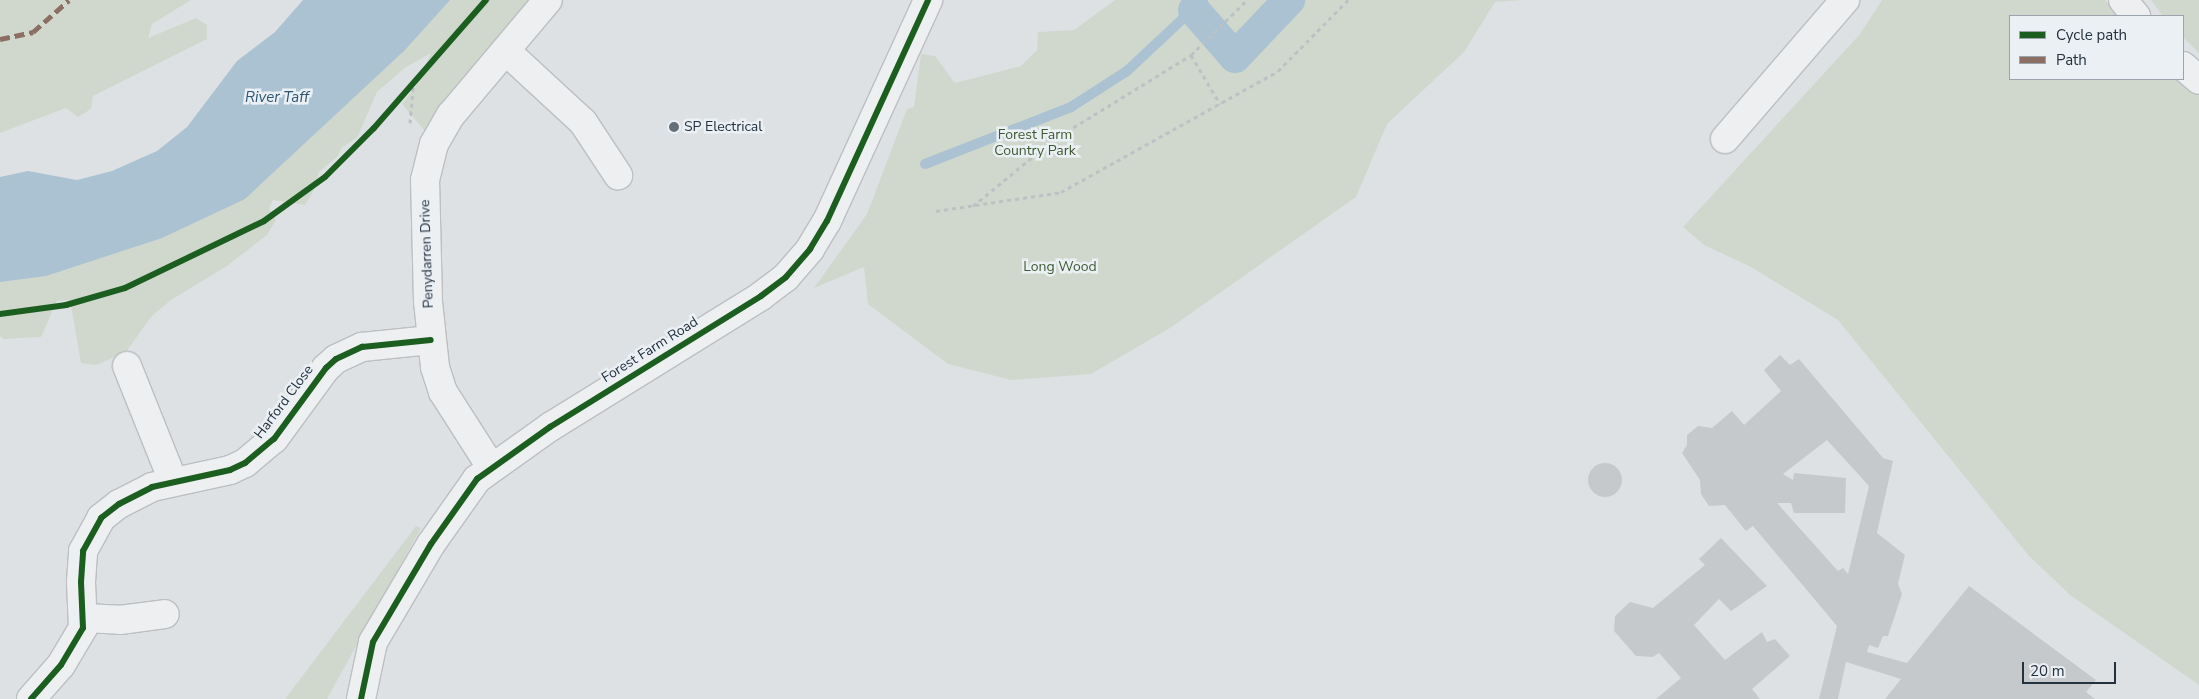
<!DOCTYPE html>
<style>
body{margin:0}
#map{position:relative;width:2199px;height:699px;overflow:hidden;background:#dee1e4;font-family:"Nunito Sans",sans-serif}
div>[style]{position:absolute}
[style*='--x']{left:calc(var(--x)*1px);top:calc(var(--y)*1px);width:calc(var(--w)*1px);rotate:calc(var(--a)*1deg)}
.green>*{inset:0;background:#d0d8ce}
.water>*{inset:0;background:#aac2d2}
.stream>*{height:10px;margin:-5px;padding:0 5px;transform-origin:5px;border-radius:5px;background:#aac2d2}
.canal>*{height:32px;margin:-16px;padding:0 16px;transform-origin:16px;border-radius:16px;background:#aac2d2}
.building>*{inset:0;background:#c6c9cc}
.round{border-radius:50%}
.path>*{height:3px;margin-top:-1.5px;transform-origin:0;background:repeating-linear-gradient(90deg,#bdc1c4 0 4px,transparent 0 8px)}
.roads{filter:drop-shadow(1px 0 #bcbfc2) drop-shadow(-1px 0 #bcbfc2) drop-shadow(0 1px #bcbfc2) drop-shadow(0 -1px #bcbfc2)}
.minor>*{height:28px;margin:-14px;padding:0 14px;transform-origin:14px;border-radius:14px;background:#edeff1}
.quiet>*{height:5px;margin-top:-2.5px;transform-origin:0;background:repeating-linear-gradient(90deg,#8d6e63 0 10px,transparent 0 15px)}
.cycleway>*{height:6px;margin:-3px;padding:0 3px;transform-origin:3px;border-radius:3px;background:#1b5e20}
.dots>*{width:14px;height:14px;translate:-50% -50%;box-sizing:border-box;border:2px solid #ebf0f5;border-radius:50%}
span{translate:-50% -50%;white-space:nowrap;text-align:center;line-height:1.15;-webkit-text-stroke:5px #ebf0f5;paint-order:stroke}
.poi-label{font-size:14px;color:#24313e}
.left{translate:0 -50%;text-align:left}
.park-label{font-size:14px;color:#3e5a31}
.street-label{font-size:14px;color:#24313e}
.water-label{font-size:15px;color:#2c5674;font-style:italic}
.legend{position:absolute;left:2009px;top:15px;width:175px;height:65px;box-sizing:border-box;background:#ebf0f5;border:1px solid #9ba4ac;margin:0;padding:6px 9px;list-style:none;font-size:15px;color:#24313e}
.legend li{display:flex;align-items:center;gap:10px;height:25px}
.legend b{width:25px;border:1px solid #9ba4ac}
.scale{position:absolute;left:2022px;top:662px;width:94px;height:22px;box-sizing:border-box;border:2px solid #24313e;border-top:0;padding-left:6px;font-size:15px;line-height:18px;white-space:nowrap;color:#24313e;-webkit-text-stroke:4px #ebf0f5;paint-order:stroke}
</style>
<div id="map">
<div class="green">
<i style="clip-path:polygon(0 0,191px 0,152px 24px,148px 38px,196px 18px,207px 25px,207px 39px,93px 96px,91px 109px,78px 117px,66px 108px,0 133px)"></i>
<i style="clip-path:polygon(435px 0,532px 0,430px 137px,402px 104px,416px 86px,431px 53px,406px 67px,377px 92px,357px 138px,342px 147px,338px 156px,319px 172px,313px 192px,305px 205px,273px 200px,269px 209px,276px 220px,267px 235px,227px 266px,171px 300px,151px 317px,126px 352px,96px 365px,81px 363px,70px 300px,57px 301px,41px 337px,3px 339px,0 336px,0 258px)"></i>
<i style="clip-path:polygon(1115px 0,1523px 0,1495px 2px,1464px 52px,1387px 124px,1356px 197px,1170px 328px,1091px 374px,1011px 380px,948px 364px,868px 304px,864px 267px,814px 288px,867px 214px,907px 109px,914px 107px,921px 54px,935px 56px,955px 83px,1021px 66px,1037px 50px,1038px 32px,1074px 30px)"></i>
<i style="clip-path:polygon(1882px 0,2105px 0,2119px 16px,2010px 16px,2010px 79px,2177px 79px,2199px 96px,2199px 685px,2070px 595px,2029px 556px,1838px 320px,1751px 267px,1704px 245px,1683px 227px,1860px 34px)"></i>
<i style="clip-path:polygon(2151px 0,2199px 0,2199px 53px,2183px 37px,2183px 16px,2163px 16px)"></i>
<i style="clip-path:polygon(416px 526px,421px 528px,327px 699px,285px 699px)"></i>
</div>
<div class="water">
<i style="clip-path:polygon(303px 0,450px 0,405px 50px,245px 199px,162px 238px,46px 276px,0 282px,0 177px,28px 171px,77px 180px,112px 171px,157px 151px,187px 127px,237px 61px,275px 32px)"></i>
</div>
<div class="stream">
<i style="--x:925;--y:164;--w:157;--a:-21.3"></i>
<i style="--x:1071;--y:107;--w:67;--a:-32.7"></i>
<i style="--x:1127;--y:71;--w:104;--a:-43.1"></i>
</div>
<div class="canal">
<i style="--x:1194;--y:10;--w:62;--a:48.9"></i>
<i style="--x:1235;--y:57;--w:79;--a:-46.5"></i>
</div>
<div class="building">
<i style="clip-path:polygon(evenodd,1780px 355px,1790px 365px,1799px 359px,1883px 458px,1893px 461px,1877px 533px,1905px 555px,1898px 584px,1902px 594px,1888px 636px,1883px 636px,1878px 648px,1869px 645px,1867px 652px,1907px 663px,1969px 586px,2096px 680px,2086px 692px,2095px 699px,1885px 699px,1901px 679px,1846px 662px,1838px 699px,1819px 699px,1837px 626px,1753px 526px,1746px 531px,1725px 505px,1709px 506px,1701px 494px,1700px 480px,1682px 453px,1687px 445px,1687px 435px,1698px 426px,1712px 428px,1732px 411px,1744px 425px,1781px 391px,1764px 370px,1780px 355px,1827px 440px,1869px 486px,1848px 574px,1843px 568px,1838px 571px,1777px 503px,1791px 503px,1794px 513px,1845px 513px,1846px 478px,1794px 473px,1793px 480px,1783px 474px,1827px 440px)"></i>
<i class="round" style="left:1588px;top:463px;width:34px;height:34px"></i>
<i style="clip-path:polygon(1721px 538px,1767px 586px,1731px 611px,1719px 599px,1694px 625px,1725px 660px,1762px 632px,1767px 642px,1775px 639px,1790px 656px,1752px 689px,1760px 699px,1656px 699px,1681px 678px,1659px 653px,1653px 657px,1636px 656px,1614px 631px,1615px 616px,1630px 602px,1653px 608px,1705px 565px,1699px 559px)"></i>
</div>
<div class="path">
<i style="--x:1191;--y:55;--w:57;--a:59.4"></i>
<i style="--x:410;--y:123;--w:38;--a:-85"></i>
<i style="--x:973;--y:206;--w:104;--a:-39.5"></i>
<i style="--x:1053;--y:140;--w:162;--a:-31.6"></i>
<i style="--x:1191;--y:55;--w:78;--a:-44.5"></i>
<i style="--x:936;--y:211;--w:126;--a:-8.6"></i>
<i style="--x:1061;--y:192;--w:248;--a:-29.1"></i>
<i style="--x:1278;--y:71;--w:100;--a:-45.4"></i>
<i style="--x:0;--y:314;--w:67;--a:-7.8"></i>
<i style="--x:66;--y:305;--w:61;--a:-16.1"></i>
<i style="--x:125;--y:288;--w:154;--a:-25.7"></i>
<i style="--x:264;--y:221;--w:75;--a:-35.8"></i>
<i style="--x:325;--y:177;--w:69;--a:-45"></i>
<i style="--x:374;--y:128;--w:170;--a:-48.8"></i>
</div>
<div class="roads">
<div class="minor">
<i style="--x:2123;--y:0;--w:21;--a:51"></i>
<i style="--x:506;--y:51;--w:105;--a:42.7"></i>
<i style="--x:583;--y:122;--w:64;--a:56.6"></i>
<i style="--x:2183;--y:66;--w:21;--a:41"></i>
<i style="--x:1725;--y:139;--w:184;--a:-49.2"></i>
<i style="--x:127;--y:366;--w:124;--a:68.2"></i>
<i style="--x:491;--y:467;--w:89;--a:-122.6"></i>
<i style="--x:443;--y:392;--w:26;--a:-108"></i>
<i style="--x:435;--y:367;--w:66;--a:-96.1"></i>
<i style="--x:428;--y:301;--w:121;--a:-91.4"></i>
<i style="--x:425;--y:180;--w:37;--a:-76"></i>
<i style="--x:434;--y:144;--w:34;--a:-60"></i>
<i style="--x:451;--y:115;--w:150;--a:-49.9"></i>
<i style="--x:85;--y:618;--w:35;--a:3"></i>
<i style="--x:120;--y:620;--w:45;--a:-7.6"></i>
<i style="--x:31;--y:699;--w:45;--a:-48.6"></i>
<i style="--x:61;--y:665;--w:43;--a:-59.3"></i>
<i style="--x:83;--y:628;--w:46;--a:-92.5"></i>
<i style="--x:81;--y:582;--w:31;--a:-86"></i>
<i style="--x:83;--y:551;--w:38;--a:-61"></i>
<i style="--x:101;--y:518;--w:23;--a:-38"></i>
<i style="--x:119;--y:504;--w:37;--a:-27"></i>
<i style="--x:152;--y:487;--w:80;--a:-12.3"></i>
<i style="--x:230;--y:470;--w:17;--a:-25"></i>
<i style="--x:245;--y:463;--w:38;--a:-40"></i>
<i style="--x:274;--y:439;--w:88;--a:-53.8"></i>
<i style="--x:326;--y:368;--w:13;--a:-42"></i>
<i style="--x:336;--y:359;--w:29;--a:-25"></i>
<i style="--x:362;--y:347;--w:69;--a:-5.8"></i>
<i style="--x:361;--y:699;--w:58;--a:-78.1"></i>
<i style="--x:373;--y:642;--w:114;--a:-59.4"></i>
<i style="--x:431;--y:544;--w:80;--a:-54.7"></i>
<i style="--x:477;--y:479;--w:90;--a:-35.5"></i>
<i style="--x:550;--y:427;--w:248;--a:-31.8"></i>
<i style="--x:761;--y:296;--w:31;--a:-37"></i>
<i style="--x:786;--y:277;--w:37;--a:-49"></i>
<i style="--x:810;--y:249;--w:33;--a:-59"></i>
<i style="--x:827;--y:221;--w:243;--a:-65.4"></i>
</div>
</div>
<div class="quiet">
<i style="--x:0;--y:39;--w:34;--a:-12"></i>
<i style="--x:33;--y:32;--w:48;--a:-41.6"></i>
</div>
<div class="cycleway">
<i style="--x:0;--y:314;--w:67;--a:-7.8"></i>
<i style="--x:66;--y:305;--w:61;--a:-16.1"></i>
<i style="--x:125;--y:288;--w:154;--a:-25.7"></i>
<i style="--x:264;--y:221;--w:75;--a:-35.8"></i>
<i style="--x:325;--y:177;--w:69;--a:-45"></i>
<i style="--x:374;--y:128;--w:170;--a:-48.8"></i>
<i style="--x:31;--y:699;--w:45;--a:-48.6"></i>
<i style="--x:61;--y:665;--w:43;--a:-59.3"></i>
<i style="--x:83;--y:628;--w:46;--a:-92.5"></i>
<i style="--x:81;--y:582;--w:31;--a:-86"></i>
<i style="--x:83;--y:551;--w:38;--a:-61"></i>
<i style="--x:101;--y:518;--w:23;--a:-38"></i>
<i style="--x:119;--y:504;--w:37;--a:-27"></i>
<i style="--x:152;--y:487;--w:80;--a:-12.3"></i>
<i style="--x:230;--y:470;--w:17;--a:-25"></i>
<i style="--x:245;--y:463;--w:38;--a:-40"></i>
<i style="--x:274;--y:439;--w:88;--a:-53.8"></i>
<i style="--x:326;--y:368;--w:13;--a:-42"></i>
<i style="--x:336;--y:359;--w:29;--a:-25"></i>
<i style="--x:362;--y:347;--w:69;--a:-5.8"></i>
<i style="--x:361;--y:699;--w:58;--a:-78.1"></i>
<i style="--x:373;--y:642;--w:114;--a:-59.4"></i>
<i style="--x:431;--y:544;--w:80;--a:-54.7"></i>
<i style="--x:477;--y:479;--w:90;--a:-35.5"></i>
<i style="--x:550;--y:427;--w:248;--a:-31.8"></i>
<i style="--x:761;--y:296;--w:31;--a:-37"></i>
<i style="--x:786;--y:277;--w:37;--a:-49"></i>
<i style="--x:810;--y:249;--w:33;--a:-59"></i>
<i style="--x:827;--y:221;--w:243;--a:-65.4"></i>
</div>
<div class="dots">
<i style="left:674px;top:127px;background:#656f78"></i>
</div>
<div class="poi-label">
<span class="left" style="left:684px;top:127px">SP Electrical</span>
</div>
<div class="park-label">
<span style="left:1035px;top:143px">Forest Farm<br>Country Park</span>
<span style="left:1060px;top:267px">Long Wood</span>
</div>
<div class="street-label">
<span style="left:427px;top:254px;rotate:-92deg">Penydarren Drive</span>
<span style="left:650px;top:350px;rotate:-32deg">Forest Farm Road</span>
<span style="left:284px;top:402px;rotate:-53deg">Harford Close</span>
</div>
<div class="water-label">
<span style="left:277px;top:98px">River Taff</span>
</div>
<ul class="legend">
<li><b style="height:6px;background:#1b5e20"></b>Cycle path</li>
<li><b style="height:6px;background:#8d6e63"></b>Path</li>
</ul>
<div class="scale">20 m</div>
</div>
